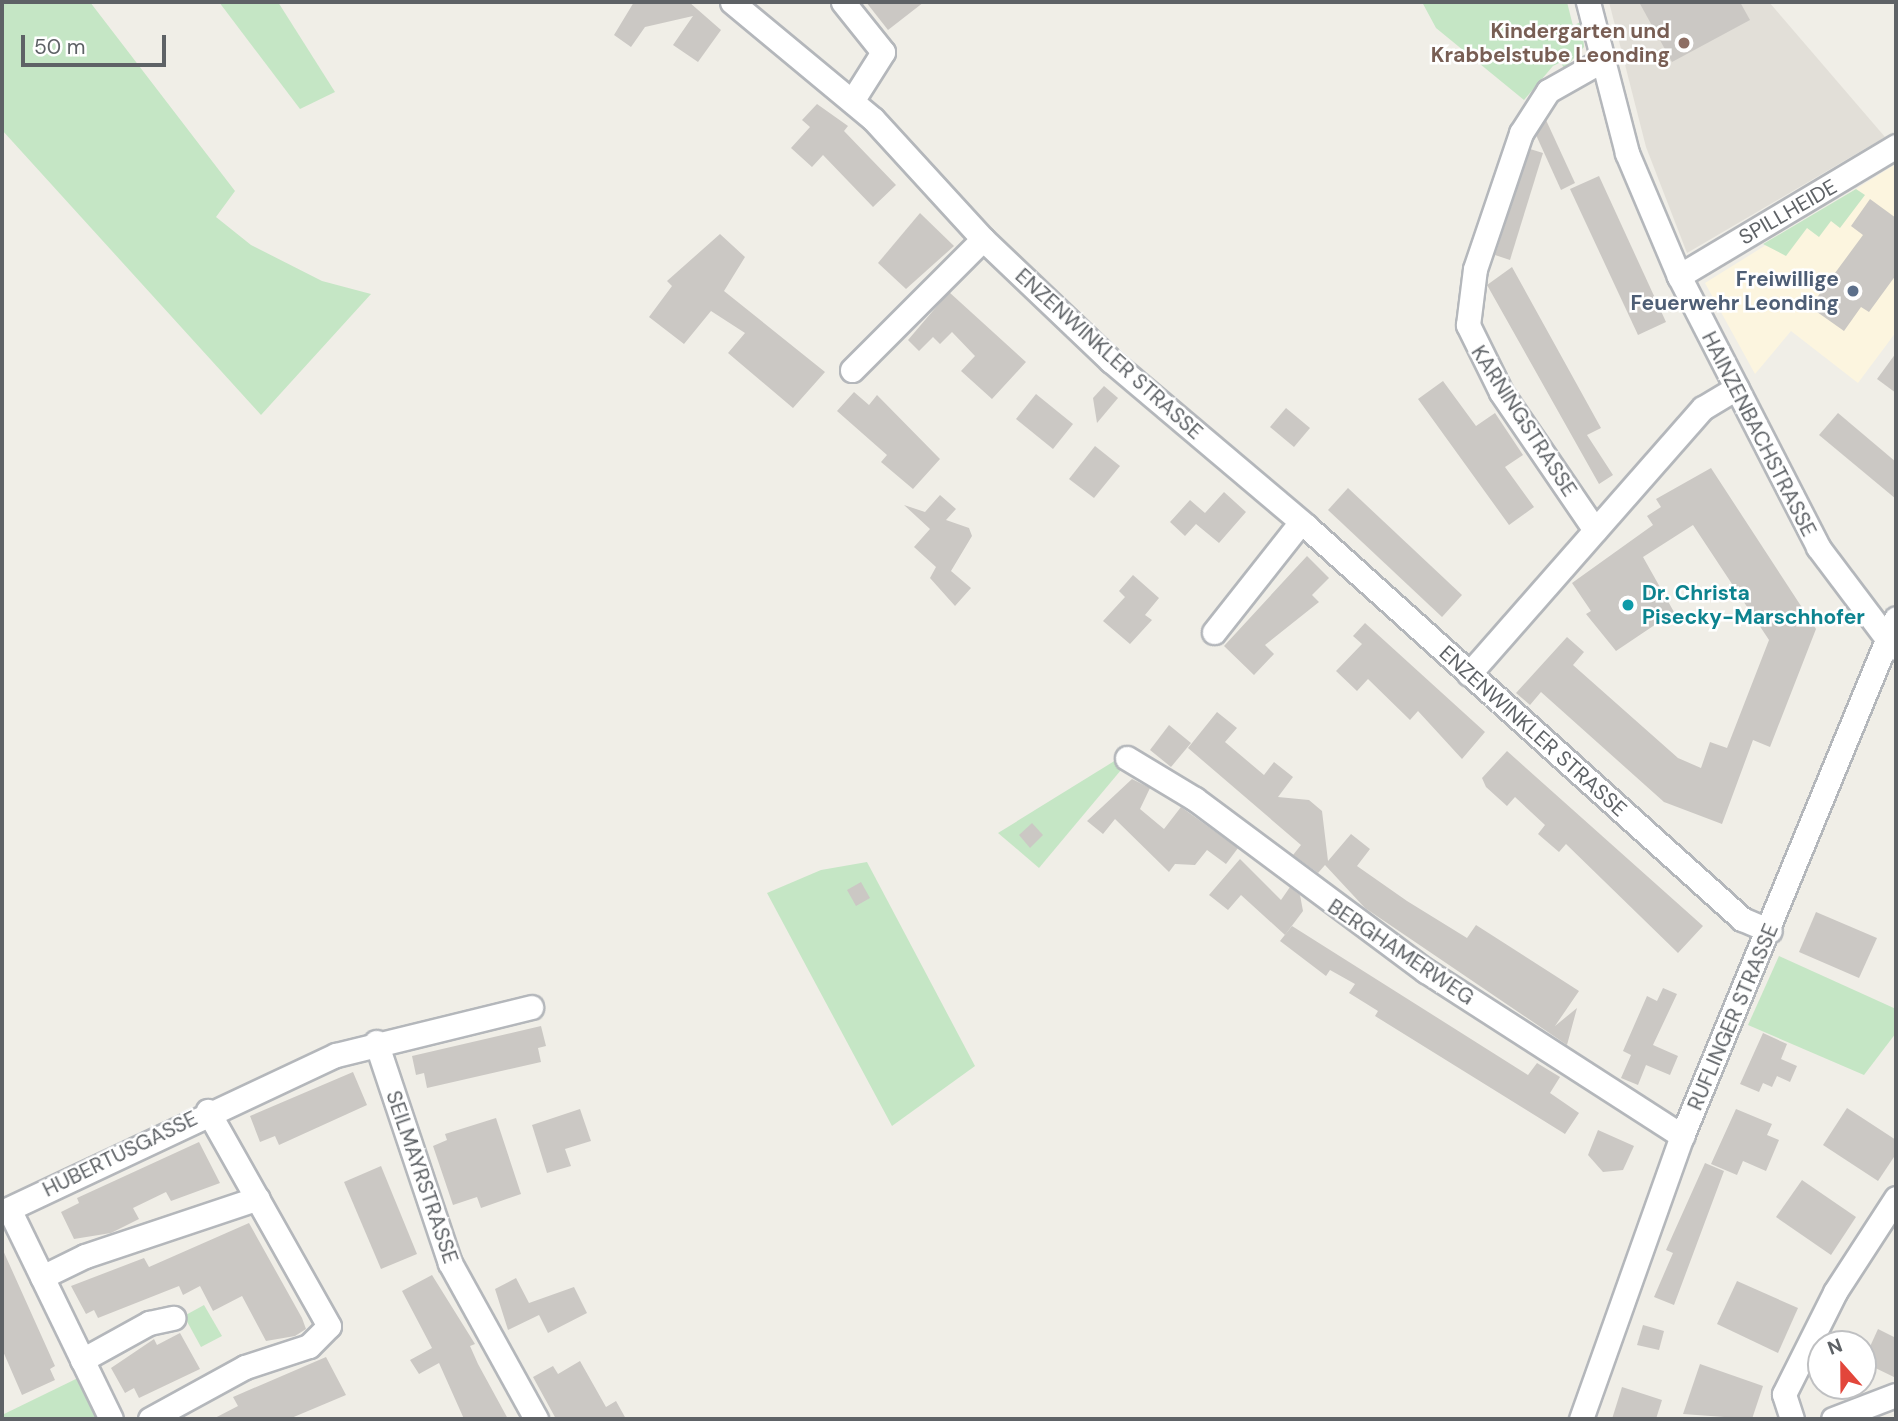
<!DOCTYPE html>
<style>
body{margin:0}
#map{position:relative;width:1898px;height:1421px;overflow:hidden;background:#f0eee7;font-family:"DM Sans",sans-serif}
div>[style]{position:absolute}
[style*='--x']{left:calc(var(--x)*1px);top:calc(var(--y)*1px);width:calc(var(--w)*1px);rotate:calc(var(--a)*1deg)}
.commercial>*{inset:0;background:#fcf5df}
.education>*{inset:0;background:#e2dfd8}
.green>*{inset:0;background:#c5e6c5}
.building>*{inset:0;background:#cbc8c4}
.roads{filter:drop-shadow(2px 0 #b4b7bb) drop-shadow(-2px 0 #b4b7bb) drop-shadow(0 2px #b4b7bb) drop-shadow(0 -2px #b4b7bb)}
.minor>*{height:23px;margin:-11.5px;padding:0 11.5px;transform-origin:11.5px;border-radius:11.5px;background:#fff}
.dots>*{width:19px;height:19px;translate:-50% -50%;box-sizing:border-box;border:4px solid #fff;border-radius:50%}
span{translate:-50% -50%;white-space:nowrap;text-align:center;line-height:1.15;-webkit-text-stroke:5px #fff;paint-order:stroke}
.education-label{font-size:21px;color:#785e54;font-weight:700}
.right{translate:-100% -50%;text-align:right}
.street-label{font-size:21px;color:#5e6266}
.service-label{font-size:21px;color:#4e5e75;font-weight:700}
.culture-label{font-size:21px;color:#0d838f;font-weight:700}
.left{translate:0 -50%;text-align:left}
.frame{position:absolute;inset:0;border:4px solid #5e6266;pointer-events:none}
.north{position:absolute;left:1807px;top:1330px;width:70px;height:70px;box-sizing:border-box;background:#fff;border:2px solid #bfc0c2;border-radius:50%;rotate:339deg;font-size:19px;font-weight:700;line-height:28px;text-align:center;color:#5e6266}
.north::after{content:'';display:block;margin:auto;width:24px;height:32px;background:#e2463b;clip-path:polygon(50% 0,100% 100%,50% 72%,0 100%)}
.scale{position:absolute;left:21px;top:35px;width:145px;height:32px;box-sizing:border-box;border:4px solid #5e6266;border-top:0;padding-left:9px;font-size:21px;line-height:24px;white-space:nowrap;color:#5e6266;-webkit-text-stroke:5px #fff;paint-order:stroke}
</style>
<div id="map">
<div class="commercial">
<i style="clip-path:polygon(1896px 164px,1896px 332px,1858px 383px,1791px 331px,1755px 374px,1705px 283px)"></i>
</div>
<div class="education">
<i style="clip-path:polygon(1609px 2px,1769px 2px,1885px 137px,1687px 253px,1646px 147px)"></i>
</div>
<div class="green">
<i style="clip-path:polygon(2px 2px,90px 2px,235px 191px,216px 217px,251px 245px,322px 281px,371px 294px,261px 415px,2px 130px)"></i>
<i style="clip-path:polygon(219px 2px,278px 2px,335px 92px,300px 109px)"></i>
<i style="clip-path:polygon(1422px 2px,1567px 2px,1573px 26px,1582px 21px,1584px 47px,1564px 69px,1561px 62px,1553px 66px,1524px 100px,1436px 28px)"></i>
<i style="clip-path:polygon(1856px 189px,1865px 195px,1840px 228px,1831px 221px,1819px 237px,1807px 228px,1786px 256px,1763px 244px)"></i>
<i style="clip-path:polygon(1116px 760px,1126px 764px,1039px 868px,998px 833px)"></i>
<i style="clip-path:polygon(867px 862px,975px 1066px,892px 1126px,767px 893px,821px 870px)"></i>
<i style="clip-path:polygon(1779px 956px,1896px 1009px,1896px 1033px,1864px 1075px,1748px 1025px)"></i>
<i style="clip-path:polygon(204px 1305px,222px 1336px,201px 1347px,184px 1316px)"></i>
<i style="clip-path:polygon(80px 1377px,100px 1419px,2px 1419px,2px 1415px)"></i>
</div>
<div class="building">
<i style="clip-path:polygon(634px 2px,689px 2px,721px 30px,698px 62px,673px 45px,693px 16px,645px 27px,631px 47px,614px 35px)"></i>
<i style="clip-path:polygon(866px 2px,924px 2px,888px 30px)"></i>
<i style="clip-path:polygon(1639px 2px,1740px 2px,1750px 20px,1672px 62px)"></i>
<i style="clip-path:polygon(817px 104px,848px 126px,844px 131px,896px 185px,873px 207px,823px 155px,812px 167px,791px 148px,810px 127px,802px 120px)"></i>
<i style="clip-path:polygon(1546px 120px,1575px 183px,1561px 190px,1536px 135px)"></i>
<i style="clip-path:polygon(1530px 149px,1543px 153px,1510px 260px,1495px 255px)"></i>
<i style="clip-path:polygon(1599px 176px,1666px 322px,1638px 335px,1570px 189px)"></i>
<i style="clip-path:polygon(1870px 199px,1896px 218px,1896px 275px,1869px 312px,1861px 307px,1844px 331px,1810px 307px,1863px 235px,1851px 226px)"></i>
<i style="clip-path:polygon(920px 213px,954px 246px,906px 289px,878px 263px)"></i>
<i style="clip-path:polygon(720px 234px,745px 257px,724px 291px,825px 372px,793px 408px,728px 353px,745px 333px,711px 311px,684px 344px,649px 317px,672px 286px,667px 281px)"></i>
<i style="clip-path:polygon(1512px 267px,1601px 428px,1587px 435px,1613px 475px,1599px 484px,1487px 285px)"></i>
<i style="clip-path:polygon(949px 292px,1026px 362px,992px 399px,961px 371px,975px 356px,952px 332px,940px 344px,933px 337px,919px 351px,908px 340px)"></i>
<i style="clip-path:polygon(1896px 353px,1896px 393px,1877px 379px)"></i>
<i style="clip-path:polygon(1443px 381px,1476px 426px,1495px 413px,1523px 455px,1505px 467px,1534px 507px,1509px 525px,1418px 399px)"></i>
<i style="clip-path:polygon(1104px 386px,1118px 398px,1097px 423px,1093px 398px)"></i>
<i style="clip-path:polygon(854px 392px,869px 405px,877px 395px,940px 459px,913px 489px,881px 462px,887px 455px,837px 411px)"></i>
<i style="clip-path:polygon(1036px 394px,1073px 424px,1053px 449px,1016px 419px)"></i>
<i style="clip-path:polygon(1286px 408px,1310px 428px,1294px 447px,1270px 427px)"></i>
<i style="clip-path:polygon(1838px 413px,1896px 462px,1896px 499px,1819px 435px)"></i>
<i style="clip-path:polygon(1095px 446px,1120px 466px,1094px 498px,1069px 479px)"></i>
<i style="clip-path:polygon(1711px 468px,1816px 629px,1770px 747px,1753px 740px,1722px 824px,1664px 802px,1541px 692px,1530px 705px,1516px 693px,1567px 637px,1584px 652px,1573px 665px,1678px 758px,1701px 768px,1710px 742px,1727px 748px,1769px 640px,1693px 525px,1643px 557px,1674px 612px,1616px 651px,1586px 614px,1591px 611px,1572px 583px,1653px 525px,1647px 516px,1661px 507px,1656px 499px)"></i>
<i style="clip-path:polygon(1348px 488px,1462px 595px,1442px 617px,1328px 510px)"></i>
<i style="clip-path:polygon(1224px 492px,1246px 512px,1219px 543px,1196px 524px,1185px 536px,1170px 522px,1190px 500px,1205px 513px)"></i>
<i style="clip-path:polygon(940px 495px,956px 509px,946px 520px,969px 528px,972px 536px,951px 571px,971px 588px,955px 606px,930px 578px,936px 567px,914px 547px,930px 529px,904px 505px,925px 512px)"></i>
<i style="clip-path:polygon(1307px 556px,1329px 578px,1312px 595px,1319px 602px,1265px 645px,1274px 654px,1254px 675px,1224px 646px)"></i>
<i style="clip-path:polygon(1133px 575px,1159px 598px,1145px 615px,1152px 620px,1130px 644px,1103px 621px,1125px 597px,1119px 591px)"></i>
<i style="clip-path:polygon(1365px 623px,1485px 732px,1462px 759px,1418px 711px,1410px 720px,1368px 679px,1357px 691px,1336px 671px,1362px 644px,1353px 636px)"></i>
<i style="clip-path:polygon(1217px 712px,1237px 728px,1225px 742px,1264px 775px,1274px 762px,1293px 777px,1278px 797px,1309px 800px,1322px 811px,1328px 861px,1351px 834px,1370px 849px,1357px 866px,1407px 901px,1467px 938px,1476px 925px,1579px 991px,1555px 1026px,1577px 1008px,1567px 1045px,1365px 908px,1325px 865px,1318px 873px,1293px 855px,1301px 845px,1188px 748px)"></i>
<i style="clip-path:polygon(1169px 725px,1191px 743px,1171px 767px,1150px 750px)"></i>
<i style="clip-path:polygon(1507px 751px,1703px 926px,1678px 953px,1566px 844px,1559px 852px,1538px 834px,1545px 825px,1515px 797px,1507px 806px,1486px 787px,1482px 778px)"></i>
<i style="clip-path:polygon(1132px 779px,1150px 788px,1140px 809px,1164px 829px,1181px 807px,1238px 848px,1226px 864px,1207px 850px,1195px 865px,1175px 864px,1169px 872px,1115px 819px,1103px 834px,1087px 821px)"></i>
<i style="clip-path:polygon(1032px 823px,1043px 835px,1030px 848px,1019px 835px)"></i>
<i style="clip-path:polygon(1240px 859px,1281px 900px,1290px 887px,1300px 895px,1303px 911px,1285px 935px,1241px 895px,1228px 910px,1209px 895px)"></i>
<i style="clip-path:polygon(861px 882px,870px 898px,856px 906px,847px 890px)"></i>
<i style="clip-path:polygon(1816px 912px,1877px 938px,1859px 978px,1799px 952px)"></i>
<i style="clip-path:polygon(1292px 926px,1528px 1075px,1537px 1063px,1560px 1077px,1550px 1093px,1579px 1113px,1565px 1134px,1375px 1016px,1378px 1011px,1349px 993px,1355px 984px,1330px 970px,1326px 976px,1280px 941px)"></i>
<i style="clip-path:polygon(1663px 988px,1677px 994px,1653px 1045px,1678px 1056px,1670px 1075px,1646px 1065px,1638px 1085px,1621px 1078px,1631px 1055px,1623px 1051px,1647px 996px,1657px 1001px)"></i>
<i style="clip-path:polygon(541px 1026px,546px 1046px,538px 1048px,541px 1062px,427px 1088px,424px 1073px,416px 1075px,412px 1056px)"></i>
<i style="clip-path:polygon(1763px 1033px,1787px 1044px,1781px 1059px,1797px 1066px,1790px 1082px,1777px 1076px,1772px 1087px,1763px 1083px,1759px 1092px,1740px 1084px)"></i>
<i style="clip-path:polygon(353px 1072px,367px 1105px,279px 1145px,275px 1136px,260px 1142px,250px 1116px)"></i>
<i style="clip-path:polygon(1847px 1108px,1896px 1140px,1896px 1154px,1878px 1181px,1823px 1145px)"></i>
<i style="clip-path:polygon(580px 1109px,591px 1141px,565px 1149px,571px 1166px,547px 1173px,532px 1125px)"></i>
<i style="clip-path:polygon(1736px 1109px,1772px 1124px,1767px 1135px,1779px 1140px,1766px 1171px,1743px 1161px,1737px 1175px,1711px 1164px)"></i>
<i style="clip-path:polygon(496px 1118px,521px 1194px,481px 1208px,477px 1197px,453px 1205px,433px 1146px,447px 1140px,445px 1134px)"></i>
<i style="clip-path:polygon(1598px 1130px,1634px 1146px,1623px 1170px,1603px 1172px,1588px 1155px)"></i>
<i style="clip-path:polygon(199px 1142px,220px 1183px,171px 1201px,166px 1192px,133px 1208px,139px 1219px,111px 1233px,74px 1239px,61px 1212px,79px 1203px,77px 1198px)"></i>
<i style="clip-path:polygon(1705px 1163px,1724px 1171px,1674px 1305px,1654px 1297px,1673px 1253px,1666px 1250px)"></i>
<i style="clip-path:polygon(381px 1166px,417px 1254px,381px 1269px,344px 1182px)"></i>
<i style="clip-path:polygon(1802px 1180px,1856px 1217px,1831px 1255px,1776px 1217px)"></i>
<i style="clip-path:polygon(249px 1223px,302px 1318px,306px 1329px,295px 1336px,266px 1341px,242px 1296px,213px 1311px,200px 1286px,183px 1295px,179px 1286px,98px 1318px,94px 1310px,86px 1314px,71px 1286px,144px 1258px,149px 1267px)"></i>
<i style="clip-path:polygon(2px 1248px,55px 1366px,50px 1369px,55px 1380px,22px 1395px,2px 1349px)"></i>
<i style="clip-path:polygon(432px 1275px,475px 1344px,470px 1346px,478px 1364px,508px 1419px,464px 1419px,439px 1363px,419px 1374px,410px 1360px,432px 1348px,402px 1291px)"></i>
<i style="clip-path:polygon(516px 1278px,529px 1303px,574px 1287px,587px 1313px,548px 1333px,539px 1315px,508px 1330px,495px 1289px)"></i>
<i style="clip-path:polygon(1737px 1281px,1798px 1308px,1778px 1353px,1717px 1324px)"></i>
<i style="clip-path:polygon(1643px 1325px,1664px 1331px,1659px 1350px,1637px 1345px)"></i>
<i style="clip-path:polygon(1878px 1329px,1896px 1338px,1896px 1378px,1863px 1362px)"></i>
<i style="clip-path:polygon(180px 1333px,200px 1369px,139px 1398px,134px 1388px,125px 1393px,111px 1368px,154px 1339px,157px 1345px)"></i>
<i style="clip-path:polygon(326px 1357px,346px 1395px,289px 1419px,213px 1419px,238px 1406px,233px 1397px)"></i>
<i style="clip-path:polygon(580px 1361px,606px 1407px,616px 1401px,626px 1419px,556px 1419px,533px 1377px,553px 1366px,558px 1374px)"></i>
<i style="clip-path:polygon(1700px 1364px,1763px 1386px,1752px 1419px,1683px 1414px)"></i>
<i style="clip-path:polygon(1622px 1387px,1662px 1400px,1656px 1419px,1612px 1419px)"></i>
</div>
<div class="roads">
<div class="minor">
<i style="--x:732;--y:2;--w:183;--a:39.7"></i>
<i style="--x:873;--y:119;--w:163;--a:47.5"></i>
<i style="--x:983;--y:239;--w:177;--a:43.6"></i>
<i style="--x:1111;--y:361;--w:255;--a:40.2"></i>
<i style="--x:1306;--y:526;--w:587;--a:42.03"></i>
<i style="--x:1742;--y:919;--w:30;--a:23"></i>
<i style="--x:843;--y:2;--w:64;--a:51.3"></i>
<i style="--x:883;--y:52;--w:58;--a:122.3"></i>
<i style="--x:1588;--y:2;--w:156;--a:75.5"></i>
<i style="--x:1627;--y:153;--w:134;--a:67.1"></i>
<i style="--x:1679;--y:276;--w:305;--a:62.8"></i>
<i style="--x:1818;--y:547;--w:126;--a:53"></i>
<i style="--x:1679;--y:276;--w:253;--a:-30.9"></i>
<i style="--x:852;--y:370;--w:185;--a:-45"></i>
<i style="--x:1595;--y:530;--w:167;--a:-124.3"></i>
<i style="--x:1501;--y:392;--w:75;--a:-116.2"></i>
<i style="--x:1468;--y:325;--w:56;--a:-82.9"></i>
<i style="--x:1475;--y:269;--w:144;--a:-71.3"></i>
<i style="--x:1521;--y:133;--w:50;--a:-57.3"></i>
<i style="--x:1548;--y:91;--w:61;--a:-29.5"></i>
<i style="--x:1214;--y:632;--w:140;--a:-51.7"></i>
<i style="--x:1469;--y:674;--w:354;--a:-48.7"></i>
<i style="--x:1703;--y:408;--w:39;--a:-31"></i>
<i style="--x:1127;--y:758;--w:79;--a:31.1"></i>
<i style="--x:1195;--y:799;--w:288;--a:36.7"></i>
<i style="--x:1426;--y:971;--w:305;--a:32.8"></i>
<i style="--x:376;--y:1042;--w:233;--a:71.5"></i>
<i style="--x:450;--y:1263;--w:178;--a:61.1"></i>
<i style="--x:9;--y:1209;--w:233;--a:64.1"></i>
<i style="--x:2;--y:1212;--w:369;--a:-25.2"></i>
<i style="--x:336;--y:1055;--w:201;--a:-13.8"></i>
<i style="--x:42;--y:1277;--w:48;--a:-26"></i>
<i style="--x:85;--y:1256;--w:182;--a:-18.5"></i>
<i style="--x:82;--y:1360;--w:77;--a:-28.9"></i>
<i style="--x:149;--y:1323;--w:25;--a:-12"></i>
<i style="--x:150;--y:1419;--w:108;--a:-28.7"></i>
<i style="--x:245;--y:1367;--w:67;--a:-18.2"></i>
<i style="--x:309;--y:1346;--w:28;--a:-45"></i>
<i style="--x:329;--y:1326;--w:247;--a:-119.4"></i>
<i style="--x:1581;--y:1419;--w:300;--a:-70.4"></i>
<i style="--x:1682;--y:1136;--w:560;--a:-67.55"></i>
<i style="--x:1792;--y:1419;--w:26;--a:-108"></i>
<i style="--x:1784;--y:1394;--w:114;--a:-63.4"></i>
<i style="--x:1835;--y:1292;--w:112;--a:-57"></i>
<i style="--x:1833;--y:1419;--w:67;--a:-20.9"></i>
</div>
</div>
<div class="dots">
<i style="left:1684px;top:43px;background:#8d6e63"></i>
<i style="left:1853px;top:291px;background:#5c6f8a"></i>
<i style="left:1628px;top:605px;background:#0f9aa8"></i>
</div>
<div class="education-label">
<span class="right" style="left:1670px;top:43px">Kindergarten und<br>Krabbelstube Leonding</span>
</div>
<div class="street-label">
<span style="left:1788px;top:212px;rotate:-30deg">SPILLHEIDE</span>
<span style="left:1109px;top:354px;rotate:42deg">ENZENWINKLER STRASSE</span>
<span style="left:1524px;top:421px;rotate:57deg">KARNINGSTRASSE</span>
<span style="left:1759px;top:434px;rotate:63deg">HAINZENBACHSTRASSE</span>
<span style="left:1533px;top:731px;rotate:42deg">ENZENWINKLER STRASSE</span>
<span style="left:1401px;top:952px;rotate:34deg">BERGHAMERWEG</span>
<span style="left:1733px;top:1017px;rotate:-67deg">RUFLINGER STRASSE</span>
<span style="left:120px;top:1154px;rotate:-26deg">HUBERTUSGASSE</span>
<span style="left:422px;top:1177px;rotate:71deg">SEILMAYRSTRASSE</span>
</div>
<div class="service-label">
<span class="right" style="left:1839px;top:291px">Freiwillige<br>Feuerwehr Leonding</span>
</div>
<div class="culture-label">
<span class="left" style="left:1642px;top:605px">Dr. Christa<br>Pisecky-Marschhofer</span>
</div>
<div class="frame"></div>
<div class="north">N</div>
<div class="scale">50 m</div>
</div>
